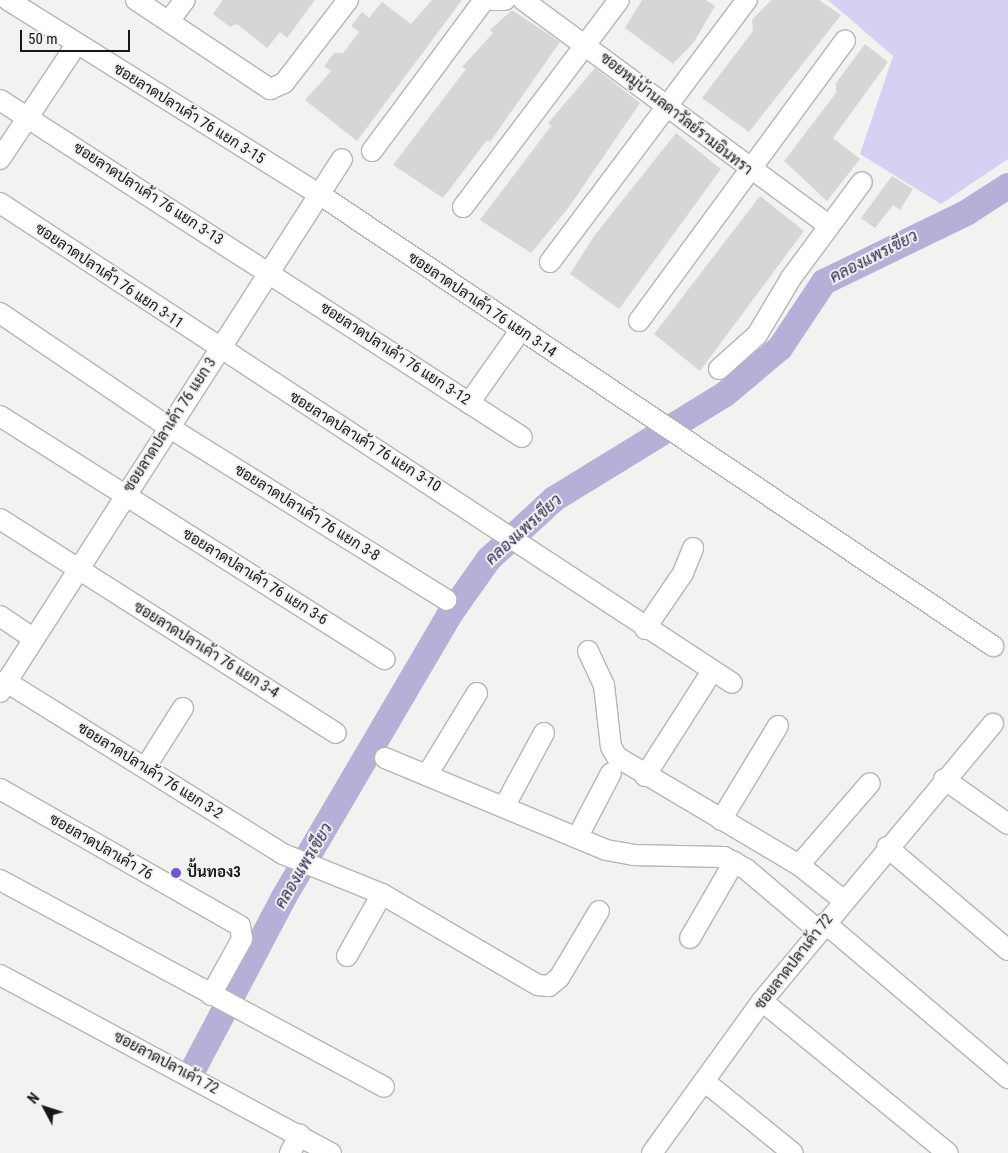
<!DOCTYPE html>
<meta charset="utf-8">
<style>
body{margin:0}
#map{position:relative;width:1008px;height:1153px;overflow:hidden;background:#f2f3f0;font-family:"Roboto Condensed",Sarabun,sans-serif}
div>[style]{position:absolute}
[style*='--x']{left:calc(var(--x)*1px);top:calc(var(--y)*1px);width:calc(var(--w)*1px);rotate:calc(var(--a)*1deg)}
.green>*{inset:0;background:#d4d1f3}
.river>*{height:26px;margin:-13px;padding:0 13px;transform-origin:13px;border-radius:13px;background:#b4b0d8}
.building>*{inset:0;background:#d6d7d4}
.roads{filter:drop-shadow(1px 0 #b5b6b3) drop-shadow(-1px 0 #b5b6b3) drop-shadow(0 1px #b5b6b3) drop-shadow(0 -1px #b5b6b3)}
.minor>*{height:20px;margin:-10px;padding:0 10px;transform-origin:10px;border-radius:10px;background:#fff}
.dots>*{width:14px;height:14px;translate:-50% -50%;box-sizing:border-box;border:2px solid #f2f3f0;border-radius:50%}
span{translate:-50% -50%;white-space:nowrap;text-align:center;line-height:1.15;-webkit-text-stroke:4px #f2f3f0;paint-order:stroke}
.street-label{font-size:15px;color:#161716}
.poi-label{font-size:15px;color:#161716;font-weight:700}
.left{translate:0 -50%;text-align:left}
.water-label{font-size:16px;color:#2f2557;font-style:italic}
.north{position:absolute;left:20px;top:1083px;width:50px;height:50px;-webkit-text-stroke:4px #f2f3f0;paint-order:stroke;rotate:310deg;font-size:14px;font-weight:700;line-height:20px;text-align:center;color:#161716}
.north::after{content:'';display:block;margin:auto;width:18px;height:22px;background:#161716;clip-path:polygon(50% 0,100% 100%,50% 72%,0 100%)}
.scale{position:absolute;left:20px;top:30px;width:110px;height:22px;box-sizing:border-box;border:2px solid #161716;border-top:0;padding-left:6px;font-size:15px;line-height:18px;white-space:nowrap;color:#161716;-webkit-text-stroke:4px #f2f3f0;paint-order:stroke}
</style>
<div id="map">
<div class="green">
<i style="clip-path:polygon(828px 0,1008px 0,1008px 159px,941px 204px,860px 154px,893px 56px)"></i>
</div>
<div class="river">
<i style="--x:195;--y:1066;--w:191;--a:-62.2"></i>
<i style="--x:284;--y:897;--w:328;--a:-59.6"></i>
<i style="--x:450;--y:614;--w:67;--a:-54.7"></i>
<i style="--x:489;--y:559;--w:88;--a:-42.7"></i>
<i style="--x:554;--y:499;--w:199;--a:-31.5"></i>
<i style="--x:724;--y:395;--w:73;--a:-40"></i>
<i style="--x:780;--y:348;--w:79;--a:-56.3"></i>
<i style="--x:824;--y:282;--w:158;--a:-25.9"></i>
<i style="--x:966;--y:213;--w:50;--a:-32.7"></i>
</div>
<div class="building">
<i style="clip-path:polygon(223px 0,315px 0,287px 38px,280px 32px,267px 48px,237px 24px,230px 27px,213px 14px)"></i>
<i style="clip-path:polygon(432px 0,462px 0,357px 141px,305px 100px,331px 71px,324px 66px,334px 53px,343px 53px,359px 32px,351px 26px,362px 12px,369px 18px,382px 2px,411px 24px)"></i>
<i style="clip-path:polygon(642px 0,706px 0,715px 6px,694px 42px,673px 64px,625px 28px)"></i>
<i style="clip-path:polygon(771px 0,819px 0,841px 15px,749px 132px,702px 98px,753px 31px,752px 20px)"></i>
<i style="clip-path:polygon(512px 10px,560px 42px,490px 142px,487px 140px,443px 198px,393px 165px,466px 69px,462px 67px,493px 33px,490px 30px)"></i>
<i style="clip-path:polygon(865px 44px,888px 62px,833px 138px,860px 159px,827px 201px,784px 161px,836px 93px,836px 83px)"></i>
<i style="clip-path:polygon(595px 68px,640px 103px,569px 207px,531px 253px,480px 220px,551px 126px,548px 123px)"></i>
<i style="clip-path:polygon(676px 133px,721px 169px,619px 309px,570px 274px,594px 236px)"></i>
<i style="clip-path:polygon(892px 176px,913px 189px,900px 210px,893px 205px,875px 228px,861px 218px)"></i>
<i style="clip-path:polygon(760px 196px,804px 231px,700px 371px,654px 334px)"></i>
</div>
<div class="roads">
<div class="minor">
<i style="--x:8;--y:0;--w:367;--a:32"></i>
<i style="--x:319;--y:194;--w:812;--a:33.85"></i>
<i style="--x:136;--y:0;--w:161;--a:33.6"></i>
<i style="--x:270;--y:89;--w:15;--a:-23"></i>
<i style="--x:284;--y:83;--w:105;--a:-52.4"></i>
<i style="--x:492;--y:0;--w:13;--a:0"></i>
<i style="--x:523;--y:0;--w:381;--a:36.4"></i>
<i style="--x:169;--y:21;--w:26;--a:-53"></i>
<i style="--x:0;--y:100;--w:621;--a:32.85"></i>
<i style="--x:372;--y:151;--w:188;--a:-53.4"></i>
<i style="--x:0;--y:159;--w:137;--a:-56.3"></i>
<i style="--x:0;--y:203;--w:875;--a:33.25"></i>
<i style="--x:463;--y:207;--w:259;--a:-53"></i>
<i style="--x:550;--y:262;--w:328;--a:-53.1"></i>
<i style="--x:0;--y:313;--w:202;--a:34.1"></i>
<i style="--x:167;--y:426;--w:329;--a:31.9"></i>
<i style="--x:639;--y:321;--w:348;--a:-53.7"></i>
<i style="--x:719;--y:369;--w:51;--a:-41.8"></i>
<i style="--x:757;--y:335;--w:66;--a:-59.2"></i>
<i style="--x:791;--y:278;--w:119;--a:-53.5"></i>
<i style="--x:469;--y:403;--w:88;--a:-54.7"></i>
<i style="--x:0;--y:416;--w:455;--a:32.3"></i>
<i style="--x:0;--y:519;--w:398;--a:32.5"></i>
<i style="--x:0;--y:616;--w:40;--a:34"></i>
<i style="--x:645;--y:629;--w:68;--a:-55.8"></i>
<i style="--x:683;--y:573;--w:27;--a:-68"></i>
<i style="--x:588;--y:651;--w:38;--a:65"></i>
<i style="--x:604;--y:685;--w:62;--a:83.6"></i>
<i style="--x:611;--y:747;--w:12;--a:59"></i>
<i style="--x:617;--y:757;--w:212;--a:30.7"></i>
<i style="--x:799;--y:865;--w:56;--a:38.5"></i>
<i style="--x:5;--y:681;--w:327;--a:31.9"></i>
<i style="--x:283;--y:854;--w:107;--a:22"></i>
<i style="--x:382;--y:894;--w:181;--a:30.3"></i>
<i style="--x:538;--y:985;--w:11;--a:5"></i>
<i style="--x:549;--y:986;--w:13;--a:-39"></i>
<i style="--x:559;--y:978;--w:78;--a:-59.2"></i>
<i style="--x:0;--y:692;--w:633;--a:-57.31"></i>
<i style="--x:385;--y:758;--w:239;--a:22.6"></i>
<i style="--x:606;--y:850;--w:27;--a:10"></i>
<i style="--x:633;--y:855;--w:91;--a:1.3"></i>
<i style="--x:724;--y:857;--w:25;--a:29"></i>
<i style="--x:746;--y:869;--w:96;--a:40.3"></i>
<i style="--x:145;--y:768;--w:71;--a:-57.7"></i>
<i style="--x:427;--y:775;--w:96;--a:-58.6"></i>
<i style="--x:645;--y:776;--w:115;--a:-57.4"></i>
<i style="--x:944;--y:779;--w:78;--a:35.1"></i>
<i style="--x:0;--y:789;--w:276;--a:29.7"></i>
<i style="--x:240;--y:926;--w:13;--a:81"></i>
<i style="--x:242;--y:939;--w:64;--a:119"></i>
<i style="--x:504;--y:807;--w:84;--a:-61.6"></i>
<i style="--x:721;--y:820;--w:110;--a:-58.8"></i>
<i style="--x:577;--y:838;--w:73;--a:-62.4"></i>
<i style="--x:887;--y:847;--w:159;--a:40.4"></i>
<i style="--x:799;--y:865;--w:108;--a:-49.1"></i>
<i style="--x:0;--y:880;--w:436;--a:28.3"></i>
<i style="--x:825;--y:923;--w:240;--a:40.3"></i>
<i style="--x:690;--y:938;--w:88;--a:-59.9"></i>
<i style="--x:347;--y:956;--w:71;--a:-60.6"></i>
<i style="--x:0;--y:975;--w:376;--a:28.3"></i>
<i style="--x:762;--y:1001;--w:240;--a:39.3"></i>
<i style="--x:704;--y:1081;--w:114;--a:39"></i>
<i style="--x:290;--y:1153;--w:21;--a:-62"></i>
<i style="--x:652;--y:1153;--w:188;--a:-54.1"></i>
<i style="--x:762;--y:1001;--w:361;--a:-50.2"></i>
</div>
</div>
<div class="dots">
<i style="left:176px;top:873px;background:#7255cf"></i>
</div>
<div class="street-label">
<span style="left:189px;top:114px;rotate:32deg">ซอยลาดปลาเค้า 76 แยก 3-15</span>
<span style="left:676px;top:114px;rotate:38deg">ซอยหมู่บ้านลดาวัลย์รามอินทรา</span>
<span style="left:148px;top:194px;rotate:33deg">ซอยลาดปลาเค้า 76 แยก 3-13</span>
<span style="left:109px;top:276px;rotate:34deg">ซอยลาดปลาเค้า 76 แยก 3-11</span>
<span style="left:482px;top:305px;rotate:34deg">ซอยลาดปลาเค้า 76 แยก 3-14</span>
<span style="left:395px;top:354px;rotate:33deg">ซอยลาดปลาเค้า 76 แยก 3-12</span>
<span style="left:170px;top:425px;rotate:-57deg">ซอยลาดปลาเค้า 76 แยก 3</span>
<span style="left:365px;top:442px;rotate:32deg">ซอยลาดปลาเค้า 76 แยก 3-10</span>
<span style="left:307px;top:513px;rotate:32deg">ซอยลาดปลาเค้า 76 แยก 3-8</span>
<span style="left:255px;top:577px;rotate:32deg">ซอยลาดปลาเค้า 76 แยก 3-6</span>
<span style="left:206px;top:650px;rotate:32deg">ซอยลาดปลาเค้า 76 แยก 3-4</span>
<span style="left:150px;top:771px;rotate:32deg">ซอยลาดปลาเค้า 76 แยก 3-2</span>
<span style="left:101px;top:847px;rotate:30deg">ซอยลาดปลาเค้า 76</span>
<span style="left:794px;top:962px;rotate:-52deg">ซอยลาดปลาเค้า 72</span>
<span style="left:166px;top:1063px;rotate:28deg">ซอยลาดปลาเค้า 72</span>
</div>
<div class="poi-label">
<span class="left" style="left:187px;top:873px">ปั้นทอง3</span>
</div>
<div class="water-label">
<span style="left:874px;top:257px;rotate:-27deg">คลองแพรเขียว</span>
<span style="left:524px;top:530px;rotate:-42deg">คลองแพรเขียว</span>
<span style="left:304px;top:866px;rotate:-59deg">คลองแพรเขียว</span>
</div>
<div class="north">N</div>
<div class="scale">50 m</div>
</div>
